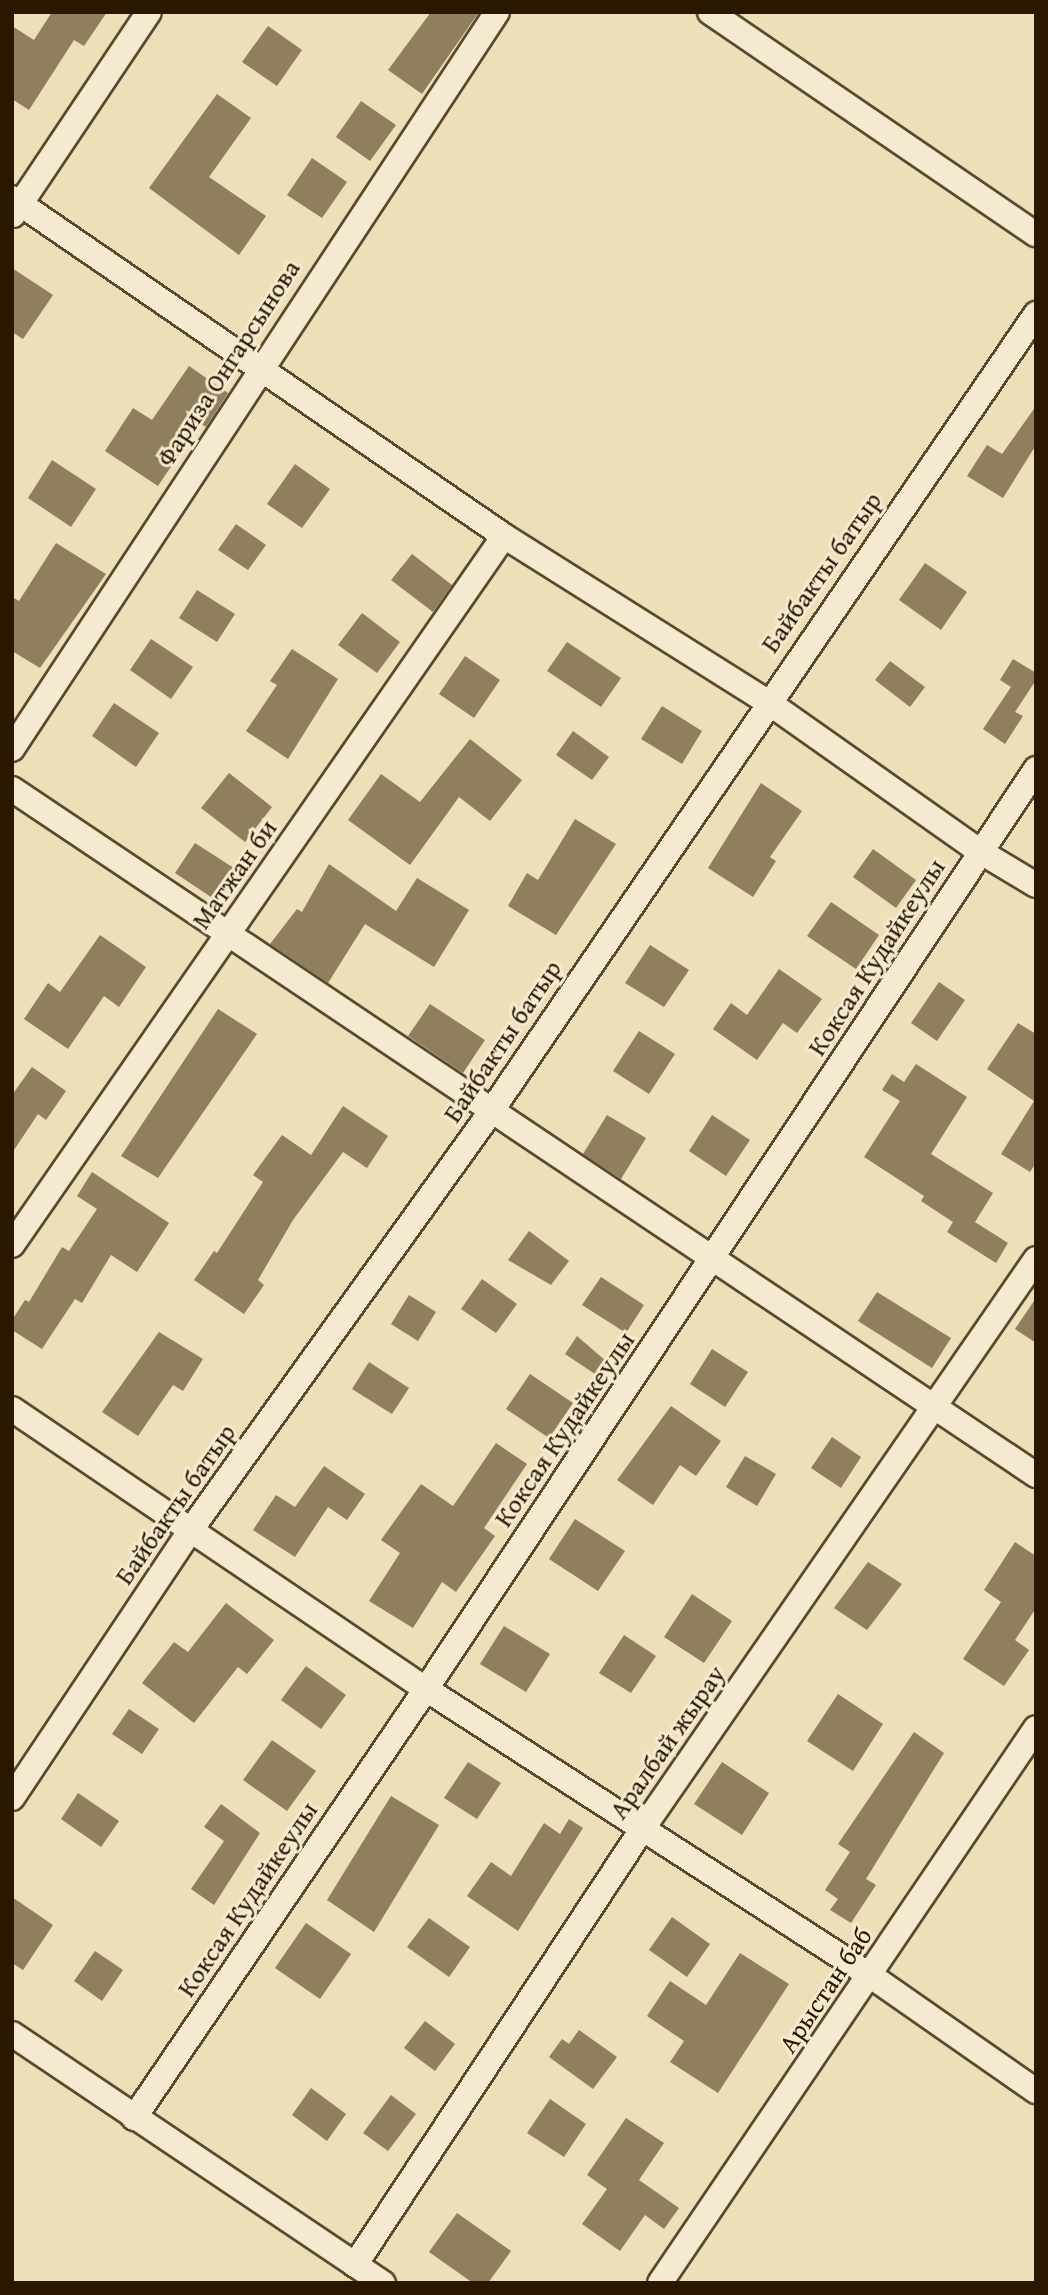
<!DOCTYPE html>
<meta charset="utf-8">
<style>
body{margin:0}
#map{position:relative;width:1048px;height:2295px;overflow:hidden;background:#eddfb7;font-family:"Gentium Book Plus",serif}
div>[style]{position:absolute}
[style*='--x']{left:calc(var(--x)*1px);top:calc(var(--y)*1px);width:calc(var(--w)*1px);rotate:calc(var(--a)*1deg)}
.building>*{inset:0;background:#8f7f5f}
.roads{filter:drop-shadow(2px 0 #5a492e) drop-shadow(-2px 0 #5a492e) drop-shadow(0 2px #5a492e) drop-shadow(0 -2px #5a492e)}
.minor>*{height:24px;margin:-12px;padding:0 12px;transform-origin:12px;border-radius:12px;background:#f3ead0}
span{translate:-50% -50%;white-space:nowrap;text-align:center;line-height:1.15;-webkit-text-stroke:6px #f3ead0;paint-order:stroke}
.street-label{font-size:26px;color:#291700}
.frame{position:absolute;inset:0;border:14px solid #291700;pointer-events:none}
</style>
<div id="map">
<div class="building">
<i style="clip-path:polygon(52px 12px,107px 12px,84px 46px,74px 40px,29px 110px,12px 99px,12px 26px,34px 40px)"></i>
<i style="clip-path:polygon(431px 12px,479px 12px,422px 94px,388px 70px)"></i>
<i style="clip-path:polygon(268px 26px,302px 50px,277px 86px,242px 62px)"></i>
<i style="clip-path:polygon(217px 94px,251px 118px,209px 177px,266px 216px,239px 255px,149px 188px)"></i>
<i style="clip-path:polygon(361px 101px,396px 125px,370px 161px,336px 137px)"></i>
<i style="clip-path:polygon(312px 158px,347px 182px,322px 218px,287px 195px)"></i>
<i style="clip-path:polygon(12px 268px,53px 295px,23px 339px,12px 332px)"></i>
<i style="clip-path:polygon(189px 366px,228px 393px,206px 427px,200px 423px,158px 486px,105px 451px,133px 408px,152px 420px)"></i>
<i style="clip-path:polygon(1036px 406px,1036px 445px,1003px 498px,967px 476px,987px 445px,1002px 454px)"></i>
<i style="clip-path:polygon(52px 460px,96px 489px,71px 527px,28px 498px)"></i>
<i style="clip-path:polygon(295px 464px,330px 489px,302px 528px,267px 504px)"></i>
<i style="clip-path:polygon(236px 524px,266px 545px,248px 570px,218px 550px)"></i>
<i style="clip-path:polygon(56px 543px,106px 574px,40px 668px,12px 651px,12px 597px,19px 601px)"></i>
<i style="clip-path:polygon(412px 554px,452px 585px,433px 612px,391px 580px)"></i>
<i style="clip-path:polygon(925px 563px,967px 592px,941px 630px,899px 600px)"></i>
<i style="clip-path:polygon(197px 590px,235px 614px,217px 642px,179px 618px)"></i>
<i style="clip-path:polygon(362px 613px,400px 642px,377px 673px,338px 645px)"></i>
<i style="clip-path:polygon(151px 639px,193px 667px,171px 699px,130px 670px)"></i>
<i style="clip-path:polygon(567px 642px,621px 678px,601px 707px,547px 671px)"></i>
<i style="clip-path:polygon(292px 649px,338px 679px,288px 759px,246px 731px,277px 685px,270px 681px)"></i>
<i style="clip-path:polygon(465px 656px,500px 680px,474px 718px,439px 694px)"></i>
<i style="clip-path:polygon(1013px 659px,1036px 673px,1036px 680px,1015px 712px,1023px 716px,1005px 744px,983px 729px,1011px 687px,1000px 680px)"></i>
<i style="clip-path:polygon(890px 661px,925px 687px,910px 707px,875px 680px)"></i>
<i style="clip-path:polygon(114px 703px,159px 733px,136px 767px,92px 736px)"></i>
<i style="clip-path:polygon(662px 706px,702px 731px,682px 764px,641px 739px)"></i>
<i style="clip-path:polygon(573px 731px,609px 757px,592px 780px,556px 755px)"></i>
<i style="clip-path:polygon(470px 739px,522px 780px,490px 821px,459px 797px,410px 865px,348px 820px,381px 774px,420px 802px)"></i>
<i style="clip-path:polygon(229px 773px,272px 807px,245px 842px,201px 808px)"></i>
<i style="clip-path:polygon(761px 783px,802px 811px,770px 857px,776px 861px,753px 897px,708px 868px)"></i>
<i style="clip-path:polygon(575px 819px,616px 844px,556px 935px,508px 906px,527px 873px,538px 880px)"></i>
<i style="clip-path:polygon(195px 843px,240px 872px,220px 903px,175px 873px)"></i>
<i style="clip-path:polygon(873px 849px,916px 880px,896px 908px,853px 877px)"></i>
<i style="clip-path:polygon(329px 864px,396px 911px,417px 878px,469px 910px,434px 967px,365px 924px,328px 983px,270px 944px,297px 909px,302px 912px)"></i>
<i style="clip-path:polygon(831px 902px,879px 935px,856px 969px,807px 936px)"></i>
<i style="clip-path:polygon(100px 935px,146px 967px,119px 1007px,104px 996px,68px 1049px,24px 1019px,48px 983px,60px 992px)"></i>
<i style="clip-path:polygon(650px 945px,689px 970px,664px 1007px,625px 983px)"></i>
<i style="clip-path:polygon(779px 969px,822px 999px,797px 1033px,783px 1023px,757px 1060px,713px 1029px,731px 1003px,747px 1015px)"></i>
<i style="clip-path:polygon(939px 982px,965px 1000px,937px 1041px,911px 1023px)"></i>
<i style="clip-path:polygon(430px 1004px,485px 1040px,463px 1073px,408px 1036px)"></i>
<i style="clip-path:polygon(218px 1009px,257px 1034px,158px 1178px,121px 1156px)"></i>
<i style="clip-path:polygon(1018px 1023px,1036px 1034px,1036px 1163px,1030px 1172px,1001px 1154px,1034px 1101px,987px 1069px)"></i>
<i style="clip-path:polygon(639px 1031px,675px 1054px,649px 1094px,613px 1071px)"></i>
<i style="clip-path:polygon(916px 1064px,967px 1097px,931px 1154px,993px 1193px,975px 1222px,1008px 1243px,996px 1263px,947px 1232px,953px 1222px,921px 1201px,924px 1196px,864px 1157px,900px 1101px,882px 1090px,892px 1074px,904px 1082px)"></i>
<i style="clip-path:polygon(32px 1067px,66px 1091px,46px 1120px,38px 1114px,12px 1153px,12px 1095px)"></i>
<i style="clip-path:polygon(343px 1106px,388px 1136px,367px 1168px,343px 1152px,293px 1220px,258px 1280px,264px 1285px,244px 1314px,194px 1280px,214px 1251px,217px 1253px,263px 1182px,253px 1175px,282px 1135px,311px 1155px)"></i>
<i style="clip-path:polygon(607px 1115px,646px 1138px,621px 1179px,583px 1154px)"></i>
<i style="clip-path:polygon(712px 1115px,750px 1140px,726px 1176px,689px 1151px)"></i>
<i style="clip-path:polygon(92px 1172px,169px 1223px,137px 1272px,111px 1255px,82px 1303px,75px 1299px,42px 1349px,12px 1330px,12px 1320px,25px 1300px,29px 1302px,62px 1247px,69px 1251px,97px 1209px,77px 1196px)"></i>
<i style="clip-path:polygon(529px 1231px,569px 1261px,551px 1285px,508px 1260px)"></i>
<i style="clip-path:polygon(601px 1277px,644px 1305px,626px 1333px,582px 1305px)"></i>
<i style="clip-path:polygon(482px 1279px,517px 1304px,496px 1333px,461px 1309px)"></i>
<i style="clip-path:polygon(877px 1292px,951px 1338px,932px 1368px,858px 1321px)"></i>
<i style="clip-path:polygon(409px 1295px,436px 1312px,418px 1341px,391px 1324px)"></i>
<i style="clip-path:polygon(1036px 1298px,1036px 1343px,1015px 1329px)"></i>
<i style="clip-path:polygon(159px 1332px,203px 1359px,183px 1391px,173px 1385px,138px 1436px,102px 1412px)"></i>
<i style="clip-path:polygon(577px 1336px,607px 1362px,598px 1376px,565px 1354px)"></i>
<i style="clip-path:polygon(712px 1349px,748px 1372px,725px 1407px,690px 1384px)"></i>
<i style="clip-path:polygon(369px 1362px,409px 1388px,392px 1414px,352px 1389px)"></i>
<i style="clip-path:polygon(530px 1374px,573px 1403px,549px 1438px,506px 1409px)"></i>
<i style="clip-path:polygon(671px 1406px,721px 1441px,696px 1476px,680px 1465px,653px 1505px,617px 1480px)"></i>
<i style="clip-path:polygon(832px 1437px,861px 1457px,841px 1488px,811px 1468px)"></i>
<i style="clip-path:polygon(496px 1443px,527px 1464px,484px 1528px,495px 1536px,456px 1592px,442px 1582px,413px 1628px,369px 1601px,400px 1553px,381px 1540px,421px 1484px,453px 1506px)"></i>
<i style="clip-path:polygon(745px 1456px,776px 1474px,757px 1506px,726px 1487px)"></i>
<i style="clip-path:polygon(324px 1466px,365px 1494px,347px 1520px,328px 1507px,295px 1557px,253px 1530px,276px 1495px,295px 1507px)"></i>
<i style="clip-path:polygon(575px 1519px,625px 1551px,598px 1591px,549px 1559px)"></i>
<i style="clip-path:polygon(1015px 1542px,1036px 1556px,1036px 1608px,1015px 1640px,1029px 1650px,1004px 1686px,963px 1659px,1001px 1602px,984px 1590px)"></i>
<i style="clip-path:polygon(868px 1562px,902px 1584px,867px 1630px,834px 1608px)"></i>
<i style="clip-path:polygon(692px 1594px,732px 1621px,704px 1663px,664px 1637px)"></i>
<i style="clip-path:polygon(226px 1603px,274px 1640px,247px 1674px,238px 1667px,194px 1723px,142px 1683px,174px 1642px,188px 1652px)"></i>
<i style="clip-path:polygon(504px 1626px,550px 1654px,526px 1692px,480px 1664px)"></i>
<i style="clip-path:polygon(624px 1635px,656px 1656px,631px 1693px,599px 1673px)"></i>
<i style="clip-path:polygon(306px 1666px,346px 1695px,321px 1729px,281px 1700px)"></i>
<i style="clip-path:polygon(838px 1694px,883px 1724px,853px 1771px,807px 1741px)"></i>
<i style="clip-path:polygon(129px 1709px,159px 1729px,142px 1754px,112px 1734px)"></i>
<i style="clip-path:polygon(914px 1732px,944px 1753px,866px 1879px,876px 1885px,851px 1923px,830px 1910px,838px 1899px,825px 1890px,850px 1852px,838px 1844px)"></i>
<i style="clip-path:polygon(272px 1740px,316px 1771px,287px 1811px,243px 1780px)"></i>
<i style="clip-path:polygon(468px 1762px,501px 1783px,477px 1819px,444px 1798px)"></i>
<i style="clip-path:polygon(722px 1762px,769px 1793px,742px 1835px,694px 1804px)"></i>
<i style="clip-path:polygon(78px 1793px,119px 1821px,101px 1847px,61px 1819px)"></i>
<i style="clip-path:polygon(391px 1796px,439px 1825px,374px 1932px,327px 1900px)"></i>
<i style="clip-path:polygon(221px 1804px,260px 1833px,214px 1905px,191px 1889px,224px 1841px,204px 1827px)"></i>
<i style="clip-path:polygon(569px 1819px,583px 1828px,518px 1931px,467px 1896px,491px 1862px,511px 1876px,544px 1823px,560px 1834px)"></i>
<i style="clip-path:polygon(12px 1897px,53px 1925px,23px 1970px,12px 1963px)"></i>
<i style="clip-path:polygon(672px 1917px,710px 1944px,687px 1977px,649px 1950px)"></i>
<i style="clip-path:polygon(429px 1918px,470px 1947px,449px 1977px,407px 1947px)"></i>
<i style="clip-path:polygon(306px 1923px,351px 1954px,320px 1999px,275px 1968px)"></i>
<i style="clip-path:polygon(95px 1951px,123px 1970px,102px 2001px,74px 1981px)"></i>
<i style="clip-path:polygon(740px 1953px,789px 1984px,718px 2093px,670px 2062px,684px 2041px,647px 2016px,670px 1981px,706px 2005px)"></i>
<i style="clip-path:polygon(425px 2021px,455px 2044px,435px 2071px,404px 2048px)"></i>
<i style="clip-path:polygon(579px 2030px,617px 2057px,593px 2089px,549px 2057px,562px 2039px,569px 2044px)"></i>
<i style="clip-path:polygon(311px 2088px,346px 2114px,327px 2141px,292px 2115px)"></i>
<i style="clip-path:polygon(391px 2095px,416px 2114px,388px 2151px,363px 2133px)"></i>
<i style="clip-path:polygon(550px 2099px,586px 2124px,564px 2157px,527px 2133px)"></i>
<i style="clip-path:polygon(626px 2118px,664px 2143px,639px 2180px,679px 2208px,664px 2229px,645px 2215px,620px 2251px,582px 2224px,607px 2189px,587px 2175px)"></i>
<i style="clip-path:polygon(457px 2213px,511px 2251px,488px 2283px,473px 2283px,429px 2252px)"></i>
</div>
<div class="roads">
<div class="minor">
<i style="--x:710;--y:12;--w:394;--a:34.3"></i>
<i style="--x:12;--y:198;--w:597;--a:34.49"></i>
<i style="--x:504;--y:536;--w:312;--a:32.2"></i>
<i style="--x:768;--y:702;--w:261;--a:35.2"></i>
<i style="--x:981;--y:852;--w:64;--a:31"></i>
<i style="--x:13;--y:215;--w:244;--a:-56.2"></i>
<i style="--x:12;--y:749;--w:882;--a:-56.65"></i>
<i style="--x:12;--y:789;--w:1233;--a:33.82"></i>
<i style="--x:12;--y:1245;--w:863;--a:-55.24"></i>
<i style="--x:12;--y:1409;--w:500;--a:34.1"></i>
<i style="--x:426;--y:1689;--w:530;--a:32.82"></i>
<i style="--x:871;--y:1976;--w:201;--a:34.9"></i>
<i style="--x:12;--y:1798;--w:321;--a:-56.3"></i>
<i style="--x:190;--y:1531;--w:515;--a:-54.33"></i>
<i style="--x:490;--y:1113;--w:968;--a:-55.65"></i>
<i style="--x:12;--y:2034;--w:447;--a:33.9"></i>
<i style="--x:134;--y:2118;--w:519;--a:-55.76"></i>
<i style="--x:426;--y:1689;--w:1104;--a:-56.45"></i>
<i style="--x:355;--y:2265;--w:520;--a:-56.62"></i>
<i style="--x:641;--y:1831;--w:695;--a:-55.37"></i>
<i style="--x:660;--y:2283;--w:670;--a:-55.88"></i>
</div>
</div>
<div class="street-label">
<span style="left:228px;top:363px;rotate:-57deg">Фариза Онгарсынова</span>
<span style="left:821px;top:572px;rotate:-55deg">Байбакты батыр</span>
<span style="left:234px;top:874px;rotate:-55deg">Матжан би</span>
<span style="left:876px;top:957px;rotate:-57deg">Коксая Кудайкеулы</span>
<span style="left:502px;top:1041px;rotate:-56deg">Байбакты батыр</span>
<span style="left:564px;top:1429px;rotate:-56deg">Коксая Кудайкеулы</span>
<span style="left:175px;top:1504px;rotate:-55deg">Байбакты батыр</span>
<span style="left:667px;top:1742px;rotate:-55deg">Аралбай жырау</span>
<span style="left:247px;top:1899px;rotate:-56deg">Коксая Кудайкеулы</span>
<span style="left:825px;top:1990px;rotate:-56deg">Арыстан баб</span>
</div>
<div class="frame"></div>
</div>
